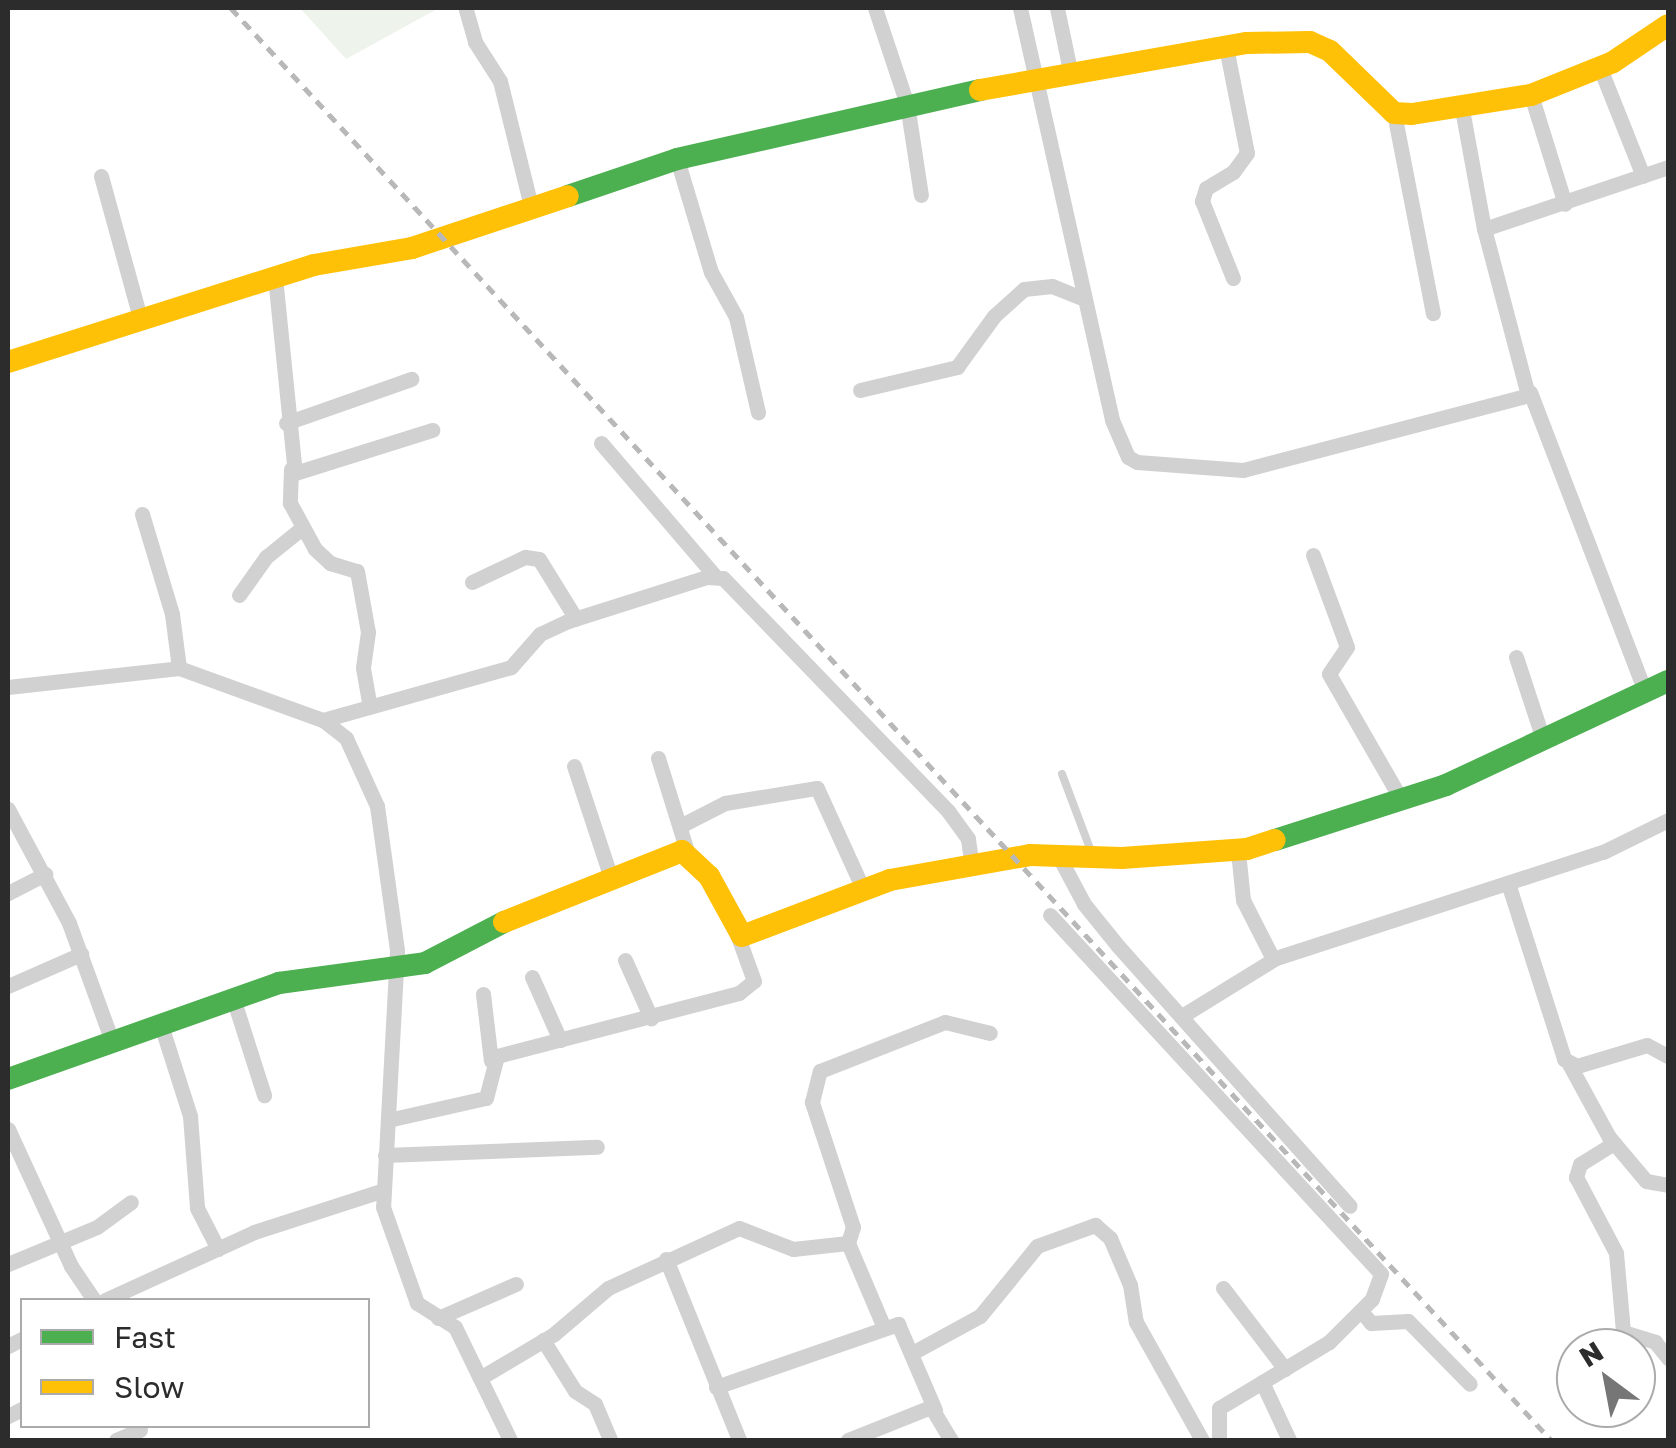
<!DOCTYPE html>
<style>
body{margin:0}
#map{position:relative;width:1676px;height:1448px;overflow:hidden;background:#fff;font-family:"Golos Text",sans-serif}
div>[style]{position:absolute}
[style*='--x']{left:calc(var(--x)*1px);top:calc(var(--y)*1px);width:calc(var(--w)*1px);rotate:calc(var(--a)*1deg)}
.green>*{inset:0;background:#eef3eb}
.lane>*{height:8px;margin:-4px;padding:0 4px;transform-origin:4px;border-radius:4px;background:#d1d1d1}
.street>*{height:15px;margin:-7.5px;padding:0 7.5px;transform-origin:7.5px;border-radius:7.5px;background:#d1d1d1}
.fast>*{height:22px;margin:-11px;padding:0 11px;transform-origin:11px;border-radius:11px;background:#4caf50}
.slow>*{height:22px;margin:-11px;padding:0 11px;transform-origin:11px;border-radius:11px;background:#ffc107}
.rail>*{height:5px;margin-top:-2.5px;transform-origin:0;background:repeating-linear-gradient(90deg,#b8b8b8 0 10px,transparent 0 18px)}
span{translate:-50% -50%;white-space:nowrap;text-align:center;line-height:1.15;-webkit-text-stroke:10px #fff;paint-order:stroke}
.frame{position:absolute;inset:0;border:10px solid #2c2c2c;pointer-events:none}
.legend{position:absolute;left:20px;top:1298px;width:350px;height:130px;box-sizing:border-box;background:#fff;border:2px solid #ababab;margin:0;padding:12px 18px;list-style:none;font-size:30px;color:#2c2c2c}
.legend li{display:flex;align-items:center;gap:20px;height:50px}
.legend b{width:50px;border:2px solid #ababab}
.north{position:absolute;left:1556px;top:1328px;width:100px;height:100px;box-sizing:border-box;background:#fff;border:2px solid #ababab;border-radius:50%;rotate:328deg;font-size:28px;font-weight:700;line-height:40px;text-align:center;color:#2c2c2c}
.north::after{content:'';display:block;margin:auto;width:35px;height:45px;background:#767676;clip-path:polygon(50% 0,100% 100%,50% 72%,0 100%)}
</style>
<div id="map">
<div class="green">
<i style="clip-path:polygon(300px 8px,439px 8px,346px 59px)"></i>
</div>
<div class="lane">
<i style="--x:1062;--y:774;--w:85;--a:69.4"></i>
</div>
<div class="street">
<i style="--x:875;--y:8;--w:101;--a:71.6"></i>
<i style="--x:907;--y:104;--w:92;--a:81.3"></i>
<i style="--x:1020;--y:8;--w:422;--a:77.4"></i>
<i style="--x:1112;--y:420;--w:40;--a:66.6"></i>
<i style="--x:1128;--y:457;--w:10;--a:29"></i>
<i style="--x:1137;--y:462;--w:106;--a:4.3"></i>
<i style="--x:1243;--y:470;--w:295;--a:-14.7"></i>
<i style="--x:1528;--y:395;--w:172;--a:-104.8"></i>
<i style="--x:1484;--y:229;--w:122;--a:-100.4"></i>
<i style="--x:1057;--y:8;--w:63;--a:78.2"></i>
<i style="--x:466;--y:10;--w:33;--a:74"></i>
<i style="--x:475;--y:42;--w:46;--a:57.3"></i>
<i style="--x:500;--y:81;--w:133;--a:76.1"></i>
<i style="--x:1226;--y:47;--w:108;--a:78.8"></i>
<i style="--x:1247;--y:153;--w:24;--a:126"></i>
<i style="--x:1233;--y:172;--w:31;--a:149"></i>
<i style="--x:1206;--y:188;--w:14;--a:107"></i>
<i style="--x:1202;--y:201;--w:83;--a:68.1"></i>
<i style="--x:1600;--y:68;--w:116;--a:68.3"></i>
<i style="--x:1531;--y:95;--w:114;--a:72.7"></i>
<i style="--x:1394;--y:113;--w:204;--a:79"></i>
<i style="--x:677;--y:159;--w:118;--a:73.3"></i>
<i style="--x:711;--y:272;--w:51;--a:60.9"></i>
<i style="--x:736;--y:317;--w:98;--a:77"></i>
<i style="--x:101;--y:176;--w:147;--a:74.6"></i>
<i style="--x:1484;--y:229;--w:194;--a:-18.6"></i>
<i style="--x:275;--y:277;--w:197;--a:84.2"></i>
<i style="--x:295;--y:473;--w:144;--a:-17.4"></i>
<i style="--x:860;--y:390;--w:100;--a:-13.3"></i>
<i style="--x:957;--y:367;--w:63;--a:-54"></i>
<i style="--x:994;--y:316;--w:40;--a:-42"></i>
<i style="--x:1024;--y:289;--w:28;--a:-6"></i>
<i style="--x:1052;--y:286;--w:31;--a:22"></i>
<i style="--x:1530;--y:392;--w:321;--a:69"></i>
<i style="--x:286;--y:423;--w:133;--a:-19.4"></i>
<i style="--x:601;--y:443;--w:175;--a:49.4"></i>
<i style="--x:291;--y:469;--w:34;--a:92"></i>
<i style="--x:290;--y:503;--w:52;--a:61.5"></i>
<i style="--x:315;--y:549;--w:21;--a:43"></i>
<i style="--x:330;--y:563;--w:28;--a:17"></i>
<i style="--x:357;--y:571;--w:62;--a:79.8"></i>
<i style="--x:368;--y:632;--w:36;--a:98"></i>
<i style="--x:363;--y:668;--w:35;--a:80"></i>
<i style="--x:142;--y:514;--w:104;--a:73.3"></i>
<i style="--x:172;--y:614;--w:54;--a:82.6"></i>
<i style="--x:1313;--y:555;--w:98;--a:69.7"></i>
<i style="--x:1347;--y:647;--w:32;--a:124"></i>
<i style="--x:1329;--y:674;--w:144;--a:60.1"></i>
<i style="--x:472;--y:582;--w:59;--a:-25.3"></i>
<i style="--x:525;--y:557;--w:14;--a:8"></i>
<i style="--x:539;--y:559;--w:70;--a:58.3"></i>
<i style="--x:239;--y:595;--w:47;--a:-54.6"></i>
<i style="--x:266;--y:557;--w:46;--a:-38.9"></i>
<i style="--x:1516;--y:657;--w:89;--a:71.8"></i>
<i style="--x:8;--y:687;--w:172;--a:-6.3"></i>
<i style="--x:179;--y:668;--w:153;--a:19.9"></i>
<i style="--x:323;--y:720;--w:29;--a:38"></i>
<i style="--x:346;--y:738;--w:75;--a:65.5"></i>
<i style="--x:377;--y:806;--w:146;--a:82.1"></i>
<i style="--x:397;--y:951;--w:256;--a:93.1"></i>
<i style="--x:383;--y:1207;--w:102;--a:70.5"></i>
<i style="--x:417;--y:1303;--w:45;--a:32.3"></i>
<i style="--x:455;--y:1327;--w:126;--a:64"></i>
<i style="--x:323;--y:720;--w:195;--a:-15.7"></i>
<i style="--x:511;--y:667;--w:44;--a:-48.7"></i>
<i style="--x:540;--y:634;--w:31;--a:-25"></i>
<i style="--x:568;--y:621;--w:146;--a:-17.6"></i>
<i style="--x:707;--y:577;--w:16;--a:4"></i>
<i style="--x:723;--y:578;--w:324;--a:46"></i>
<i style="--x:948;--y:811;--w:34;--a:54"></i>
<i style="--x:968;--y:839;--w:29;--a:82"></i>
<i style="--x:658;--y:758;--w:97;--a:72.7"></i>
<i style="--x:574;--y:766;--w:118;--a:71.7"></i>
<i style="--x:8;--y:809;--w:129;--a:61.8"></i>
<i style="--x:69;--y:923;--w:126;--a:70"></i>
<i style="--x:680;--y:826;--w:51;--a:-27.1"></i>
<i style="--x:725;--y:803;--w:93;--a:-9.3"></i>
<i style="--x:817;--y:788;--w:111;--a:65.5"></i>
<i style="--x:1238;--y:851;--w:49;--a:84.2"></i>
<i style="--x:1243;--y:900;--w:66;--a:63"></i>
<i style="--x:1058;--y:855;--w:55;--a:62"></i>
<i style="--x:1084;--y:904;--w:54;--a:51"></i>
<i style="--x:1118;--y:946;--w:348;--a:48.3"></i>
<i style="--x:1508;--y:883;--w:185;--a:72.3"></i>
<i style="--x:1564;--y:1059;--w:15;--a:28"></i>
<i style="--x:1577;--y:1066;--w:73;--a:-16.7"></i>
<i style="--x:1647;--y:1045;--w:24;--a:28"></i>
<i style="--x:8;--y:893;--w:42;--a:-27.2"></i>
<i style="--x:1050;--y:915;--w:488;--a:47.3"></i>
<i style="--x:1381;--y:1274;--w:27;--a:110"></i>
<i style="--x:1372;--y:1299;--w:61;--a:135"></i>
<i style="--x:1329;--y:1342;--w:128;--a:149"></i>
<i style="--x:1219;--y:1408;--w:31;--a:90"></i>
<i style="--x:625;--y:960;--w:64;--a:65.9"></i>
<i style="--x:532;--y:977;--w:69;--a:66"></i>
<i style="--x:8;--y:986;--w:80;--a:-23.7"></i>
<i style="--x:483;--y:994;--w:67;--a:83.2"></i>
<i style="--x:234;--y:1001;--w:99;--a:72.3"></i>
<i style="--x:1182;--y:1016;--w:110;--a:-31.7"></i>
<i style="--x:1276;--y:958;--w:344;--a:-18"></i>
<i style="--x:1603;--y:852;--w:72;--a:-26.2"></i>
<i style="--x:161;--y:1025;--w:96;--a:72.3"></i>
<i style="--x:190;--y:1116;--w:92;--a:85.6"></i>
<i style="--x:197;--y:1208;--w:46;--a:62.9"></i>
<i style="--x:1569;--y:1064;--w:83;--a:61.3"></i>
<i style="--x:1609;--y:1137;--w:57;--a:49.9"></i>
<i style="--x:1646;--y:1181;--w:22;--a:10"></i>
<i style="--x:388;--y:1120;--w:100;--a:-12.7"></i>
<i style="--x:486;--y:1098;--w:43;--a:-75.3"></i>
<i style="--x:497;--y:1056;--w:250;--a:-14.6"></i>
<i style="--x:739;--y:993;--w:19;--a:-39"></i>
<i style="--x:754;--y:981;--w:50;--a:-109.9"></i>
<i style="--x:8;--y:1129;--w:151;--a:65.3"></i>
<i style="--x:71;--y:1266;--w:41;--a:55.9"></i>
<i style="--x:1614;--y:1143;--w:40;--a:148"></i>
<i style="--x:1580;--y:1164;--w:14;--a:107"></i>
<i style="--x:1576;--y:1177;--w:86;--a:62.2"></i>
<i style="--x:1616;--y:1253;--w:79;--a:84.9"></i>
<i style="--x:1623;--y:1332;--w:34;--a:17"></i>
<i style="--x:1655;--y:1342;--w:21;--a:51"></i>
<i style="--x:385;--y:1155;--w:212;--a:-2.2"></i>
<i style="--x:848;--y:1243;--w:17;--a:-73"></i>
<i style="--x:853;--y:1227;--w:132;--a:-108.2"></i>
<i style="--x:812;--y:1102;--w:32;--a:-76"></i>
<i style="--x:820;--y:1071;--w:134;--a:-21.4"></i>
<i style="--x:945;--y:1022;--w:46;--a:13.7"></i>
<i style="--x:666;--y:1259;--w:195;--a:68"></i>
<i style="--x:8;--y:1264;--w:96;--a:-22.6"></i>
<i style="--x:97;--y:1227;--w:42;--a:-36.3"></i>
<i style="--x:1223;--y:1288;--w:102;--a:52.6"></i>
<i style="--x:105;--y:1300;--w:164;--a:-24.5"></i>
<i style="--x:254;--y:1232;--w:133;--a:-17.9"></i>
<i style="--x:1361;--y:1311;--w:16;--a:50"></i>
<i style="--x:1371;--y:1323;--w:37;--a:-3"></i>
<i style="--x:1408;--y:1321;--w:88;--a:45.5"></i>
<i style="--x:438;--y:1318;--w:85;--a:-23.6"></i>
<i style="--x:543;--y:1340;--w:60;--a:57.9"></i>
<i style="--x:575;--y:1391;--w:24;--a:33"></i>
<i style="--x:595;--y:1404;--w:39;--a:67"></i>
<i style="--x:8;--y:1346;--w:16;--a:-27"></i>
<i style="--x:912;--y:1353;--w:77;--a:-28.6"></i>
<i style="--x:980;--y:1316;--w:90;--a:-50.8"></i>
<i style="--x:1037;--y:1246;--w:62;--a:-19.9"></i>
<i style="--x:1095;--y:1225;--w:20;--a:41"></i>
<i style="--x:1110;--y:1238;--w:51;--a:66.9"></i>
<i style="--x:1130;--y:1285;--w:37;--a:81"></i>
<i style="--x:1136;--y:1322;--w:135;--a:60.8"></i>
<i style="--x:480;--y:1378;--w:86;--a:-30.7"></i>
<i style="--x:554;--y:1334;--w:71;--a:-40.4"></i>
<i style="--x:608;--y:1288;--w:144;--a:-24.6"></i>
<i style="--x:739;--y:1228;--w:58;--a:21.3"></i>
<i style="--x:793;--y:1249;--w:55;--a:-6.2"></i>
<i style="--x:848;--y:1243;--w:92;--a:67"></i>
<i style="--x:1262;--y:1382;--w:64;--a:65"></i>
<i style="--x:716;--y:1387;--w:193;--a:-19.1"></i>
<i style="--x:898;--y:1324;--w:94;--a:66.7"></i>
<i style="--x:8;--y:1416;--w:16;--a:-27"></i>
<i style="--x:116;--y:1440;--w:26;--a:-23"></i>
<i style="--x:848;--y:1440;--w:89;--a:-21.7"></i>
<i style="--x:931;--y:1407;--w:39;--a:59"></i>
</div>
<div class="fast">
<i style="--x:568;--y:196;--w:115;--a:-18.7"></i>
<i style="--x:677;--y:159;--w:311;--a:-12.8"></i>
<i style="--x:1275;--y:840;--w:180;--a:-17.8"></i>
<i style="--x:1446;--y:785;--w:245;--a:-25.1"></i>
<i style="--x:8;--y:1079;--w:288;--a:-19.5"></i>
<i style="--x:279;--y:983;--w:147;--a:-7.8"></i>
<i style="--x:425;--y:963;--w:89;--a:-27.4"></i>
</div>
<div class="slow">
<i style="--x:980;--y:90;--w:271;--a:-10"></i>
<i style="--x:1247;--y:43;--w:63;--a:-0.9"></i>
<i style="--x:1310;--y:42;--w:22;--a:24"></i>
<i style="--x:1330;--y:51;--w:89;--a:44.1"></i>
<i style="--x:1394;--y:113;--w:18;--a:3"></i>
<i style="--x:1412;--y:114;--w:121;--a:-9.1"></i>
<i style="--x:1531;--y:95;--w:88;--a:-21.9"></i>
<i style="--x:1613;--y:62;--w:66;--a:-33.9"></i>
<i style="--x:8;--y:362;--w:321;--a:-17.6"></i>
<i style="--x:314;--y:265;--w:99;--a:-9.8"></i>
<i style="--x:412;--y:248;--w:164;--a:-18.4"></i>
<i style="--x:504;--y:922;--w:192;--a:-21.7"></i>
<i style="--x:682;--y:851;--w:37;--a:43"></i>
<i style="--x:709;--y:876;--w:68;--a:61.2"></i>
<i style="--x:742;--y:936;--w:158;--a:-20.7"></i>
<i style="--x:890;--y:880;--w:142;--a:-10.1"></i>
<i style="--x:1030;--y:855;--w:92;--a:1.9"></i>
<i style="--x:1122;--y:858;--w:125;--a:-4.1"></i>
<i style="--x:1247;--y:849;--w:29;--a:-18"></i>
</div>
<div class="rail">
<i style="--x:231;--y:8;--w:1948;--a:47.33"></i>
</div>
<div class="frame"></div>
<ul class="legend">
<li><b style="height:12px;background:#4caf50"></b>Fast</li>
<li><b style="height:12px;background:#ffc107"></b>Slow</li>
</ul>
<div class="north">N</div>
</div>
